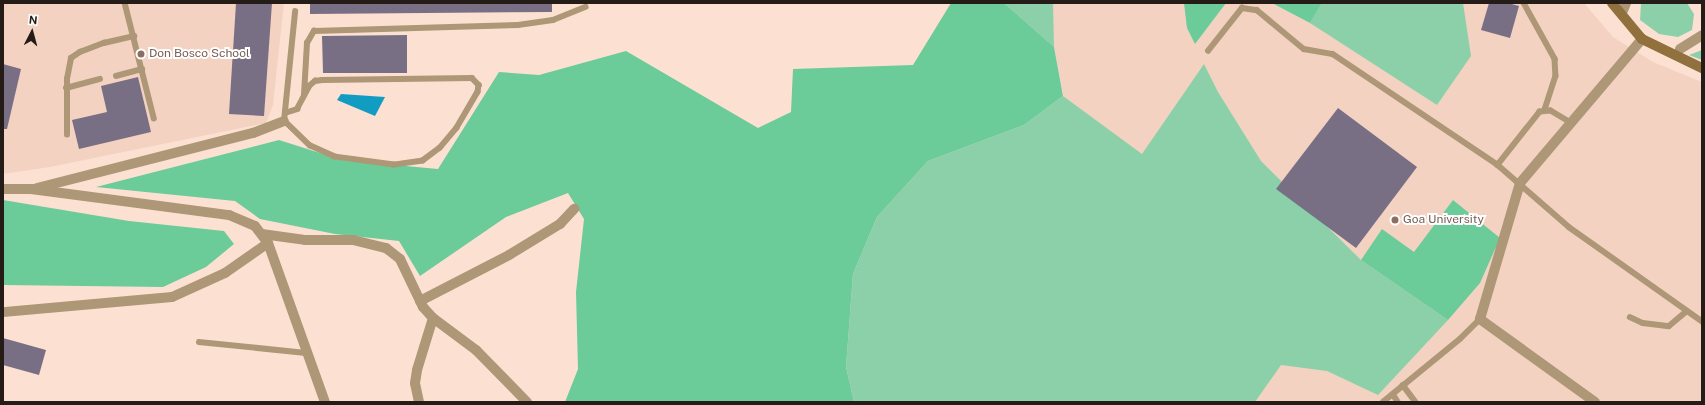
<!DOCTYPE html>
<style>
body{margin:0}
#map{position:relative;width:1705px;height:405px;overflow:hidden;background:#fce1d3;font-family:"Public Sans",sans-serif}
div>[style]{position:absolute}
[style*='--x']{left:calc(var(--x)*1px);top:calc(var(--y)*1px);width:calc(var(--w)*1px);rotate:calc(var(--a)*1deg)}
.built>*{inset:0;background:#f4d2c1}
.green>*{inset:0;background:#8cd0aa}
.forest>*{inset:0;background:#6bcb99}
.water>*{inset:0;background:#139cc1}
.building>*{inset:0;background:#796f84}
.lane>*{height:5.5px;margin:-2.75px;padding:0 2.75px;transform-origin:2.75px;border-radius:2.75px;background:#ad9776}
.street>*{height:10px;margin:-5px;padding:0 5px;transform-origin:5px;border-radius:5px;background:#ad9776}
.secondary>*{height:10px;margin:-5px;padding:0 5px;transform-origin:5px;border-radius:5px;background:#90703d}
.dots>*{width:11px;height:11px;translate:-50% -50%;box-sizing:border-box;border:2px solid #fff;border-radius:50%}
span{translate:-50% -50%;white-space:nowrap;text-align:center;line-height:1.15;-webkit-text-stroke:4px #fff;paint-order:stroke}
.education-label{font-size:12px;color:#785e54}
.left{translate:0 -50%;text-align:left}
.frame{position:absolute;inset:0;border:4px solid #251c17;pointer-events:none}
.north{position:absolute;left:12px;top:12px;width:40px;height:40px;-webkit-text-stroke:3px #fff;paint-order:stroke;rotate:6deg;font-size:11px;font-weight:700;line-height:16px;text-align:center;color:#251c17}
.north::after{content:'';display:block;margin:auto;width:14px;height:18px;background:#251c17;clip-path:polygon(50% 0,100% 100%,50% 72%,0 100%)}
</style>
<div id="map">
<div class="built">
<i style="clip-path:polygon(3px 3px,284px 3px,273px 105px,266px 123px,50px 167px,3px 174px)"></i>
<i style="clip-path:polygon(1004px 3px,1584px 3px,1613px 37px,1653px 62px,1702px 82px,1702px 402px,1107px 402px,1111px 343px,1054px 47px)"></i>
</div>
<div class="green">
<i style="clip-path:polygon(1004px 3px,1053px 3px,1054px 47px)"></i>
<i style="clip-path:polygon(1322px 3px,1463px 3px,1471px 56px,1437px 105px,1310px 23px)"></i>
<i style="clip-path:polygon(1641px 3px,1687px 3px,1694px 14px,1692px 30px,1678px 37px,1659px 34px,1640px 20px)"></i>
<i style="clip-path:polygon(1702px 50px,1702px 60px,1689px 55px)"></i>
<i style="clip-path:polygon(1204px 64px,1218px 92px,1261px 161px,1361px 260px,1448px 320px,1378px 395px,1327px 371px,1281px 365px,1255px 402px,854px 402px,846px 367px,853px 274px,877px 217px,928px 161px,1024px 125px,1063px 96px,1142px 154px)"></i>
</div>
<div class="forest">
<i style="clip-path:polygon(951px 3px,1004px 3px,1054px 47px,1063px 96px,1024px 125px,928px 161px,877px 217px,853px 274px,846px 367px,854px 402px,565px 402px,578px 369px,576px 292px,584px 219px,568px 193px,506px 217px,420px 276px,399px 241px,335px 234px,260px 219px,235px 201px,96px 187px,279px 140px,342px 160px,438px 169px,499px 72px,539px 75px,626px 51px,758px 128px,791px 112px,793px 69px,913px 65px)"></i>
<i style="clip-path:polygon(1184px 3px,1226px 3px,1195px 44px,1187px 28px)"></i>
<i style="clip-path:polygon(1272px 3px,1322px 3px,1310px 23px)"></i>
<i style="clip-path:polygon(3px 200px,129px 221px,224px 231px,234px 244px,206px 267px,163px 287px,3px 285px)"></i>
<i style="clip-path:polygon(1453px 200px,1500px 238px,1480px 283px,1448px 320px,1361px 260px,1382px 229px,1414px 252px)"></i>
</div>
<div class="water">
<i style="clip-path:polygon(341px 94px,385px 97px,375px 116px,337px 100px)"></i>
</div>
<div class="building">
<i style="clip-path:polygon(236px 3px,272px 3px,264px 116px,229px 114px)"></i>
<i style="clip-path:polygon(310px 3px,552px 3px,552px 12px,310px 14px)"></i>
<i style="clip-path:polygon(1489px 3px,1508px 3px,1519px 6px,1510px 38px,1481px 30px)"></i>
<i style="clip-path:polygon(407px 35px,407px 73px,323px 73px,322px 36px)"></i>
<i style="clip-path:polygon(3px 64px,21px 69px,7px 129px,3px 129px)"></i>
<i style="clip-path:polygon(138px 77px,151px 132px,79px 149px,72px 120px,107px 112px,101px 86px)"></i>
<i style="clip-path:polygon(1338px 108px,1417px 167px,1356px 248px,1276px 189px)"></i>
<i style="clip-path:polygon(3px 338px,46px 350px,39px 375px,3px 365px)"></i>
</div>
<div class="lane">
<i style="--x:125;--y:3;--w:119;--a:75.8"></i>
<i style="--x:1524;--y:3;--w:64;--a:61"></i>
<i style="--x:1555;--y:59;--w:17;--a:87"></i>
<i style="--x:1556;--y:76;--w:36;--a:108"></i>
<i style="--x:1208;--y:51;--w:55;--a:-51.7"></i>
<i style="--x:1242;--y:8;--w:15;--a:8"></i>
<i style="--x:1257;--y:10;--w:61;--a:39.7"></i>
<i style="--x:1304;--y:49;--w:29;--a:10"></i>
<i style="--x:1333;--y:54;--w:199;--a:33.9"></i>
<i style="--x:116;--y:76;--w:27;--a:-15"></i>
<i style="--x:66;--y:88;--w:35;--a:-15"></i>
<i style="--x:304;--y:95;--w:52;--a:-86.7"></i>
<i style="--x:307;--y:43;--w:14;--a:-60"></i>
<i style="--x:314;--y:31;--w:204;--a:-1.7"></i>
<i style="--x:518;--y:25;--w:35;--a:-8"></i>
<i style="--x:553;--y:20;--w:35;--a:-22"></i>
<i style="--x:285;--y:113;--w:13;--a:-18"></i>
<i style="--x:297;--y:109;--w:26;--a:-62"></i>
<i style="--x:309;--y:86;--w:8;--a:-40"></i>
<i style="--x:315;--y:81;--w:7;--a:-8"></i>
<i style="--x:322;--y:80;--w:150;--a:-0.8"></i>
<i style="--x:472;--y:78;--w:10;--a:45"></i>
<i style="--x:479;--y:85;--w:7;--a:98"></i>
<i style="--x:478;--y:92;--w:42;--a:120.3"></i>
<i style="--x:457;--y:128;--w:26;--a:130"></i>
<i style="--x:440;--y:148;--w:21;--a:143"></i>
<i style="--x:423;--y:161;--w:29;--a:172"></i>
<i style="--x:394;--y:165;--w:60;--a:-172.3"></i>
<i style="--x:335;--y:157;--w:27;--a:-156"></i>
<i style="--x:310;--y:146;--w:36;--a:-136"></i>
<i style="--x:284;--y:121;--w:110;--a:-84.2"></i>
<i style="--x:1569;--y:122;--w:21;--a:-149"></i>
<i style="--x:1551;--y:111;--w:11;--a:175"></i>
<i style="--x:1540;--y:112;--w:68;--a:128.4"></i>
<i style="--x:1498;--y:165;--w:94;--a:41.1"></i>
<i style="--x:1569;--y:227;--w:163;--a:35.3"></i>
<i style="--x:67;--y:135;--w:56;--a:-90"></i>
<i style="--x:67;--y:79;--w:21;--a:-79"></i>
<i style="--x:71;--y:58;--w:11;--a:-34"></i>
<i style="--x:80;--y:52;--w:26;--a:-21"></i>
<i style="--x:104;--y:43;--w:31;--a:-13"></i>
<i style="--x:1630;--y:317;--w:14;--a:25"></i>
<i style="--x:1643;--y:323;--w:26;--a:7"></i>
<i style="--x:1669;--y:326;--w:23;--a:-40"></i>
<i style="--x:199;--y:342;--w:110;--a:5.8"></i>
<i style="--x:1403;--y:385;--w:21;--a:53"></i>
<i style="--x:1393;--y:394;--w:9;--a:58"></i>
<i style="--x:1383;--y:402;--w:99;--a:-39.3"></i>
<i style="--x:1460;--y:339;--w:28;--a:-45"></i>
</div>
<div class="street">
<i style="--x:1622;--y:13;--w:11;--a:-68"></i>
<i style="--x:1680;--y:49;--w:26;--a:-32"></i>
<i style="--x:37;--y:188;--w:223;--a:-14.3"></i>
<i style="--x:253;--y:133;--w:33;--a:-21"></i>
<i style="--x:3;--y:189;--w:28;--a:0"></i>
<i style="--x:31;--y:189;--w:200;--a:7.5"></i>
<i style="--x:229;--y:215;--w:28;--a:23"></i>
<i style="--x:255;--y:226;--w:21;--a:53"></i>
<i style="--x:268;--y:243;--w:52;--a:145.1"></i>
<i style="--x:225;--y:273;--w:58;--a:155.6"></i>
<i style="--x:172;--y:297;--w:170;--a:174.9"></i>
<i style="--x:262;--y:234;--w:43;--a:7.9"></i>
<i style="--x:305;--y:240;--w:48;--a:0"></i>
<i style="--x:353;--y:240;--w:34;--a:14"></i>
<i style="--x:386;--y:248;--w:18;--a:38"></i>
<i style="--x:400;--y:259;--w:53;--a:64.4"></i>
<i style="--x:423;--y:307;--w:15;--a:48"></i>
<i style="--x:433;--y:318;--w:54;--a:36.7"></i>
<i style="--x:476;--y:350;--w:73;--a:45.6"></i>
<i style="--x:268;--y:243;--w:169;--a:70.3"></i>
<i style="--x:420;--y:301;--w:100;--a:-27.3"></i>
<i style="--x:509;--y:255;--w:60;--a:-31.3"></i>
<i style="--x:560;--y:224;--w:21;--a:-47"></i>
<i style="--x:419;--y:402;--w:19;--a:-102"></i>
<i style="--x:415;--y:383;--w:13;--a:-81"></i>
<i style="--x:417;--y:370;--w:54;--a:-72.9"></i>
<i style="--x:1595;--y:402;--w:142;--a:-144.2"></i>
<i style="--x:1480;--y:319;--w:142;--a:-73.6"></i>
<i style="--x:1520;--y:183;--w:189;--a:-49.7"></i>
</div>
<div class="secondary">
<i style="--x:1612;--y:3;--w:47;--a:50.2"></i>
<i style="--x:1642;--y:39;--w:67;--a:25.8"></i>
</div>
<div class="dots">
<i style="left:141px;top:54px;background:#8d6e63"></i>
<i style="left:1395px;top:220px;background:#8d6e63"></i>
</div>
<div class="education-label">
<span class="left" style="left:149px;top:54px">Don Bosco School</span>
<span class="left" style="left:1403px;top:220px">Goa University</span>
</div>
<div class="frame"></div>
<div class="north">N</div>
</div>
